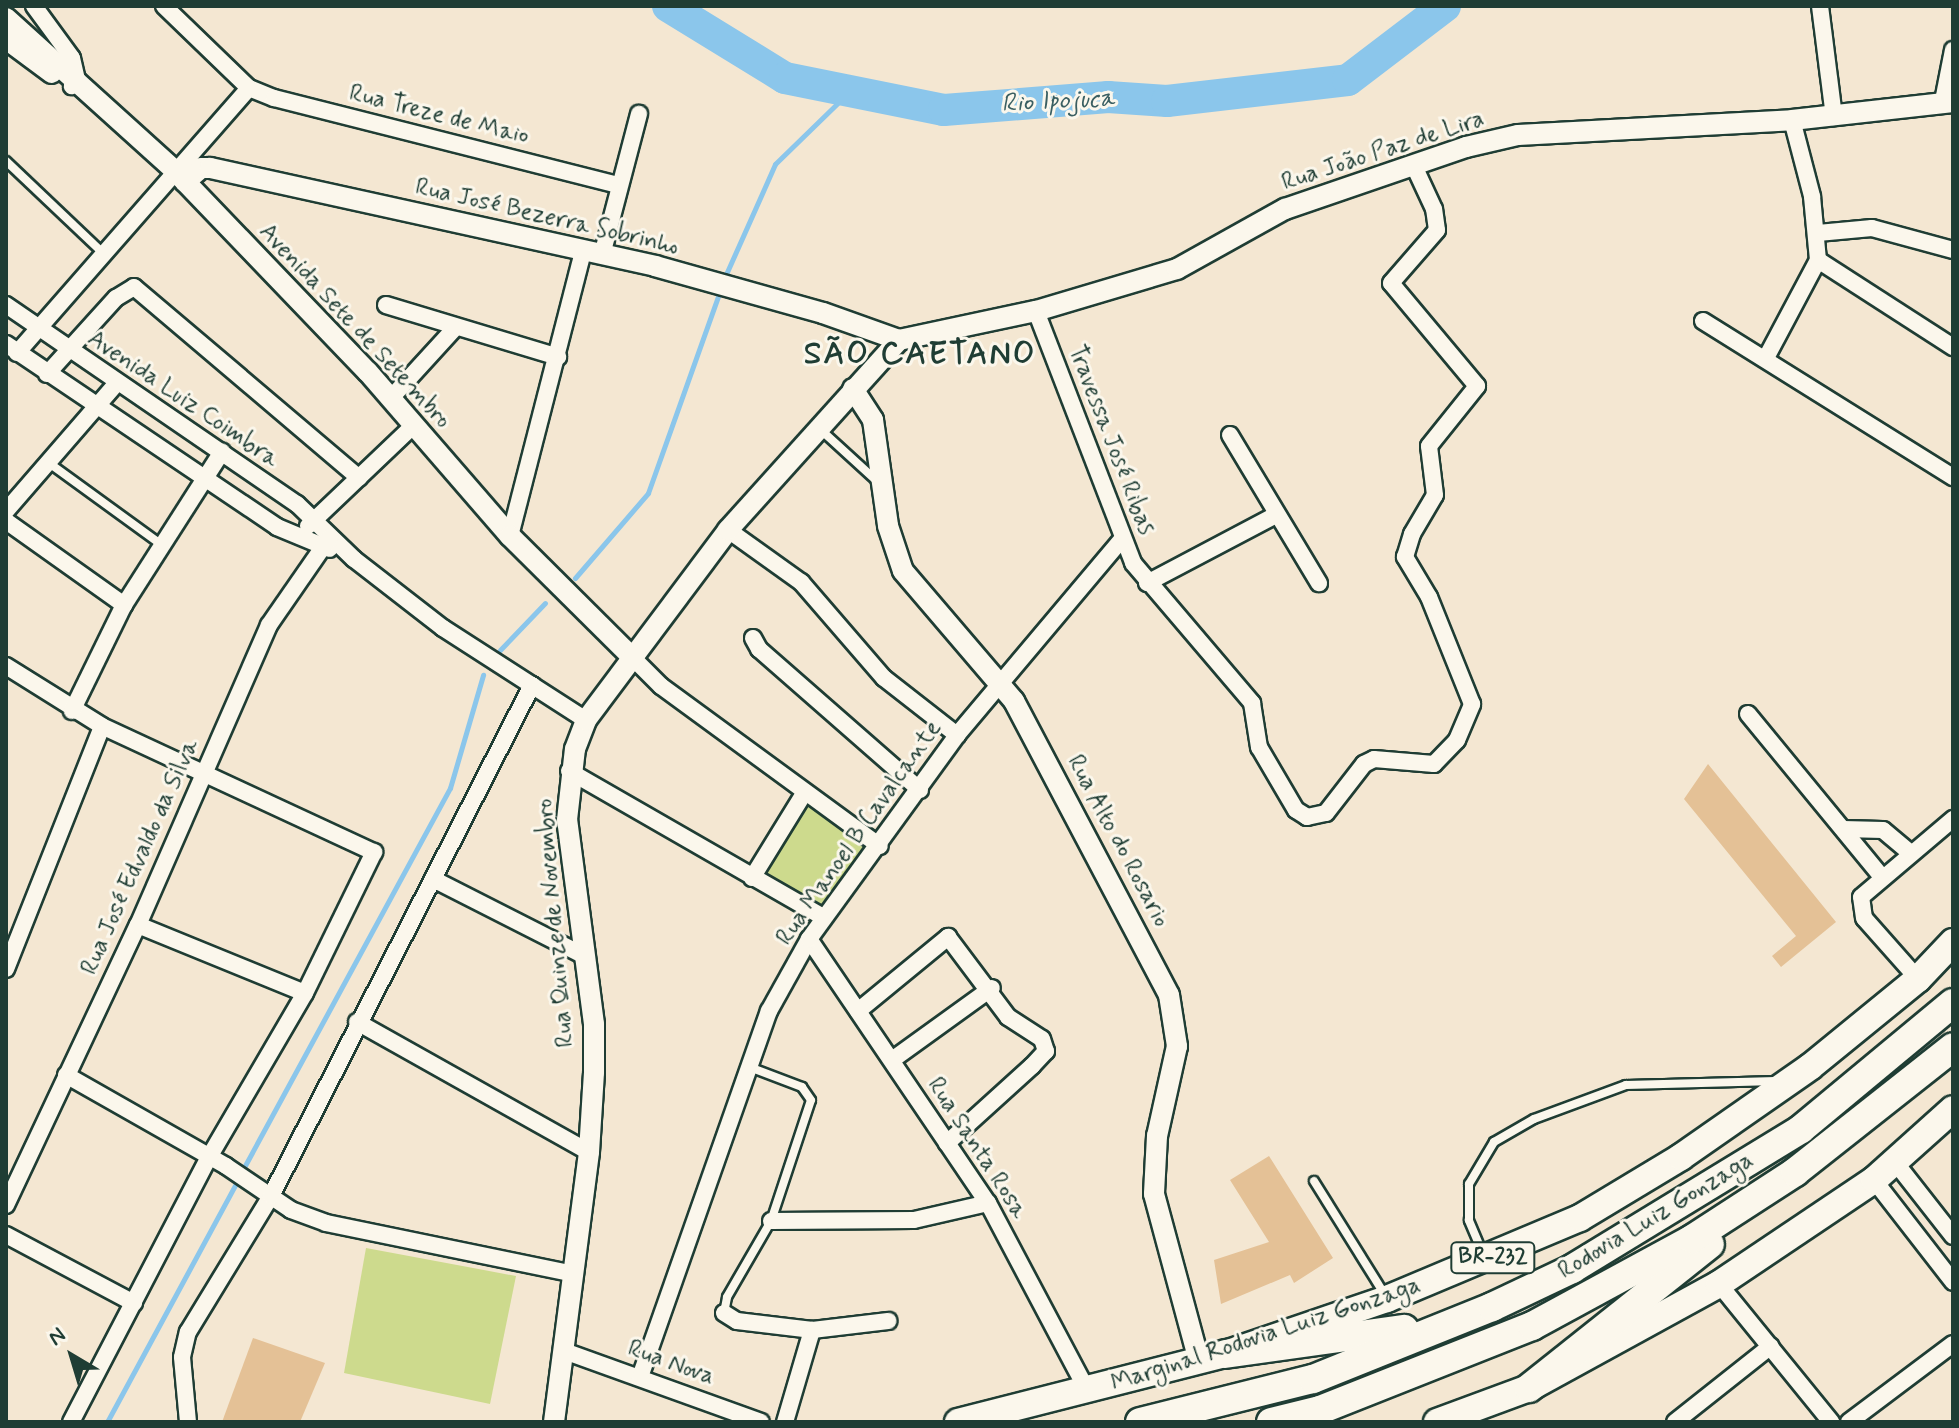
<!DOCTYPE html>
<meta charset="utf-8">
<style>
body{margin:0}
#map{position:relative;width:1959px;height:1428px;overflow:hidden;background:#f4e7d2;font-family:Mynerve,sans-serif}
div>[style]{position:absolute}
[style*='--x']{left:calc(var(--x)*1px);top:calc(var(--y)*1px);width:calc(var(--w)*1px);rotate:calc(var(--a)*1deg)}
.green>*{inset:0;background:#cdda8d}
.stream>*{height:5px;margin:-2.5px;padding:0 2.5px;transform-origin:2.5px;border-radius:2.5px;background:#8bc6eb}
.river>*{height:32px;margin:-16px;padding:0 16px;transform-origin:16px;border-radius:16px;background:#8bc6eb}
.building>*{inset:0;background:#e4c196}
.roads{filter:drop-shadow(2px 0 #1f3d34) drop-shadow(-2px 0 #1f3d34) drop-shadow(0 2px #1f3d34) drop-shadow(0 -2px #1f3d34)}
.service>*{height:8px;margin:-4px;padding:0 4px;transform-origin:4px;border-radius:4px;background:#fbf7ec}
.minor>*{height:16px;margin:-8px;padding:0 8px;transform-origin:8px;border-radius:8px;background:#fbf7ec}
.tertiary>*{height:20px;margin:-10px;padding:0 10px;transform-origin:10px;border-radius:10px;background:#fbf7ec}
.primary>*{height:26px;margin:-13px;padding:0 13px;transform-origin:13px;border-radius:13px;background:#fbf7ec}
.trunk>*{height:28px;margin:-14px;padding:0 14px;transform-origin:14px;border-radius:14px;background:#fbf7ec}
span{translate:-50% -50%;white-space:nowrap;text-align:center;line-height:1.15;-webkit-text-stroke:6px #fbf7ec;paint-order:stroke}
.shield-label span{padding:2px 6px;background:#fbf7ec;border:2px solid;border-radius:6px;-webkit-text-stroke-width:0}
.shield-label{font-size:22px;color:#1f3d34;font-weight:700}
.street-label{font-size:24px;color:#1f3d34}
.water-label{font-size:26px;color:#3a5f62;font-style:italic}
.district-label{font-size:32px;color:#1f3d34;font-weight:700;letter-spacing:2px}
.frame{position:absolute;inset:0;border:8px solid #1f3d34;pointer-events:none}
.north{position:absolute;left:32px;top:1316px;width:80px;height:80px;-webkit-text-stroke:6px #fbf7ec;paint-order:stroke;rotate:322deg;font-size:22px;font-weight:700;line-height:32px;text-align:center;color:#1f3d34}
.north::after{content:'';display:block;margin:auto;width:28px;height:36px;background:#1f3d34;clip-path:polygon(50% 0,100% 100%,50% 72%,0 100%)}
</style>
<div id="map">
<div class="green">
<i style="clip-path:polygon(808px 798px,873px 847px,823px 913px,762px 877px)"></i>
<i style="clip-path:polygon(366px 1248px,516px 1276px,490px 1404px,344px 1373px)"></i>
</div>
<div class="stream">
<i style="--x:723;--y:281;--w:128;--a:-66"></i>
<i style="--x:775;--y:164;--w:105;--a:-44.2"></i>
<i style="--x:575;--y:578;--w:112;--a:-49.3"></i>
<i style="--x:648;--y:493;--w:214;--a:-70.4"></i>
<i style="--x:500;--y:650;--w:65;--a:-46.2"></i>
<i style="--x:242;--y:1171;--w:436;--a:-61.5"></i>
<i style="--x:450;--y:788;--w:118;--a:-73.7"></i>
<i style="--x:107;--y:1422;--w:275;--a:-61.6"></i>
</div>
<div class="river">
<i style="--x:668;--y:6;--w:137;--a:31.6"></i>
<i style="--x:785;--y:78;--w:162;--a:11.4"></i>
<i style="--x:944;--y:110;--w:165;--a:-4.5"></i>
<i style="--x:1108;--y:97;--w:59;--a:3.9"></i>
<i style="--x:1167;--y:101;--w:182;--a:-6.6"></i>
<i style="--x:1348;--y:80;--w:122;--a:-37.3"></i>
</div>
<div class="building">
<i style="clip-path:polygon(1708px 764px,1836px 922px,1781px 967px,1772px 956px,1796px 936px,1684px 799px)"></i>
<i style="clip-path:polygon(1269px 1156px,1333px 1258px,1294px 1283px,1290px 1275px,1221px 1304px,1214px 1260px,1269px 1242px,1230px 1180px)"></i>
<i style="clip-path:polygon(253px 1338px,325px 1363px,300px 1422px,222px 1422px)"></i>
</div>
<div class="roads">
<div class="service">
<i style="--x:6;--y:161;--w:132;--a:43.5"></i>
<i style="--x:821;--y:430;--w:79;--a:42.4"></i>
<i style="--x:49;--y:463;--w:140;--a:36"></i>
<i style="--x:1314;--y:1181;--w:134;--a:58.1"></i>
<i style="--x:1484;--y:1256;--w:39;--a:-113"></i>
<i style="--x:1469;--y:1220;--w:36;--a:-90"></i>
<i style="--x:1469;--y:1184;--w:49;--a:-59.2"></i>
<i style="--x:1494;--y:1142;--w:46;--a:-29.9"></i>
<i style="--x:1534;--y:1119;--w:98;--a:-20.3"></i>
<i style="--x:1626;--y:1085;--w:150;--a:-1.5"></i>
<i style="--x:724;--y:1313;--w:16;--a:-79"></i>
<i style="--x:727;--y:1297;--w:88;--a:-59.9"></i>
<i style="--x:771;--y:1221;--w:127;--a:-71.7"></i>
<i style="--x:811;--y:1100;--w:16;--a:-125"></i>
<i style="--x:802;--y:1087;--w:57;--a:-159.3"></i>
</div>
<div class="minor">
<i style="--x:34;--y:6;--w:64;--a:53.8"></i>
<i style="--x:72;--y:58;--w:22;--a:77"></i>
<i style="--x:77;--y:79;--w:9;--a:126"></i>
<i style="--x:164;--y:6;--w:118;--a:44"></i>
<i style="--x:249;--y:88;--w:27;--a:22"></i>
<i style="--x:274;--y:98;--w:356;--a:14.2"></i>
<i style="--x:1820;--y:6;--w:112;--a:82.8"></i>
<i style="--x:1943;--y:101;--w:52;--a:-78.9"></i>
<i style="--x:1818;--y:233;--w:54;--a:-5.3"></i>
<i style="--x:1872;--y:228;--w:84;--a:15.2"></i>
<i style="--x:602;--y:255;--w:146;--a:-75.3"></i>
<i style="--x:1818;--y:260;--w:161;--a:32.8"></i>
<i style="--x:6;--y:305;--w:353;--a:34.4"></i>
<i style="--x:297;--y:504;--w:79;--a:44"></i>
<i style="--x:354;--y:559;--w:113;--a:37.8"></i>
<i style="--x:443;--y:628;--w:170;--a:32.8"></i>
<i style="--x:386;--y:305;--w:180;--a:16.8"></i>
<i style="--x:1036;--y:311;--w:270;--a:68.9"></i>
<i style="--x:1133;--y:563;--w:184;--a:49.6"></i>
<i style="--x:1252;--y:703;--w:45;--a:81"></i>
<i style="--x:1259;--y:747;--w:73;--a:59.6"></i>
<i style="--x:1296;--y:810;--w:13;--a:32"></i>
<i style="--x:1307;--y:817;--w:19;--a:-12"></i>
<i style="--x:1326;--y:813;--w:62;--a:-52.2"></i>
<i style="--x:1364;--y:764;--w:11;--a:-27"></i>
<i style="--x:1374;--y:759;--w:60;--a:4.8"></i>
<i style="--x:1434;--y:764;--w:33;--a:-46"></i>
<i style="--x:1457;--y:740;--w:39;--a:-67"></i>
<i style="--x:1472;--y:704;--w:115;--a:-111.9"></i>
<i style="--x:1429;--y:597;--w:47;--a:-121"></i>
<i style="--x:1405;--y:557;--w:24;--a:-73"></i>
<i style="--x:1412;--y:534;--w:45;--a:-59.5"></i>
<i style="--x:1435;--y:495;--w:49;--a:-97"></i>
<i style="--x:1429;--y:446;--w:77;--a:-51.3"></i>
<i style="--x:1477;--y:386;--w:134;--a:-129.9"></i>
<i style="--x:1391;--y:283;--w:70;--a:-49"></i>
<i style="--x:1437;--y:230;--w:21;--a:-98"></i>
<i style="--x:1434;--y:209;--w:47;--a:-114.9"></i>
<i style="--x:1703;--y:321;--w:295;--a:32"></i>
<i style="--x:6;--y:344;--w:327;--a:34"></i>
<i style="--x:277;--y:527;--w:57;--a:22.5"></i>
<i style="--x:17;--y:353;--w:352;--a:-48.8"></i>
<i style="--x:1767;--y:356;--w:109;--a:-62"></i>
<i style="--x:1818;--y:260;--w:64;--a:-95.4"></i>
<i style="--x:1812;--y:196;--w:79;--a:-104.7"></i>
<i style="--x:47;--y:374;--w:103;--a:-47.8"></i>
<i style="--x:116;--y:298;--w:21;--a:-31"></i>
<i style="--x:134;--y:287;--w:295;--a:40.3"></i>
<i style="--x:391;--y:398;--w:93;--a:-47.6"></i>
<i style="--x:1230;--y:435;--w:173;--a:59"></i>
<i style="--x:6;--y:511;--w:168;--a:-49.1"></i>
<i style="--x:6;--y:521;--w:145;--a:35.4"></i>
<i style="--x:308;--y:526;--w:146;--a:-43.6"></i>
<i style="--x:728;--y:530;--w:90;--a:35.5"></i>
<i style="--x:801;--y:582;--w:127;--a:49.2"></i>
<i style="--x:884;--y:678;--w:93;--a:38"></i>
<i style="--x:510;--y:536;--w:294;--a:-75.6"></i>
<i style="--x:1147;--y:583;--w:146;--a:-27.8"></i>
<i style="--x:753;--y:638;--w:13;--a:61"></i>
<i style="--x:759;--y:649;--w:214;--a:41.2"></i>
<i style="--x:632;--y:657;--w:41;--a:45"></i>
<i style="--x:661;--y:686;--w:271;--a:36.2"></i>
<i style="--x:6;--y:666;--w:113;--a:32"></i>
<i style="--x:102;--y:726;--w:300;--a:24.9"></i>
<i style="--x:374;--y:852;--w:157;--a:116.1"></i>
<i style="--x:305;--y:993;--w:190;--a:120.3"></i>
<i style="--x:209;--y:1157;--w:299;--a:117.5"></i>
<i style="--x:72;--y:711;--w:118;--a:-63.9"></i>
<i style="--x:124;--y:605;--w:182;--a:-57.4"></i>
<i style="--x:1748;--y:714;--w:210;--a:50.6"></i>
<i style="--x:569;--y:771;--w:293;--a:29.9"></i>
<i style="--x:1843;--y:829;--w:40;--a:1.4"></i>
<i style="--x:1883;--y:830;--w:35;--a:40"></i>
<i style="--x:752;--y:878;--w:101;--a:-58.4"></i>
<i style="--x:433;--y:879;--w:170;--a:26.9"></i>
<i style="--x:138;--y:925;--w:180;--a:22.2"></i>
<i style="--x:809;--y:939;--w:319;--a:55.9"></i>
<i style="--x:988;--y:1203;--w:214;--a:62.1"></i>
<i style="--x:6;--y:969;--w:261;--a:-68.4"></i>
<i style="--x:1918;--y:979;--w:81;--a:-131.5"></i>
<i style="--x:1864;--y:918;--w:21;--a:-98"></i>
<i style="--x:1861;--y:897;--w:121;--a:-40.3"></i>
<i style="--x:858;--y:1011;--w:117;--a:-39.4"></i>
<i style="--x:948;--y:937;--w:100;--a:53.1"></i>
<i style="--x:1008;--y:1017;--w:40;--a:32.9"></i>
<i style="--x:1042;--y:1039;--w:13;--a:72"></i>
<i style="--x:1046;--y:1051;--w:21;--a:133"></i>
<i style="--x:1032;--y:1066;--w:115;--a:137.8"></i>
<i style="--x:357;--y:1022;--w:266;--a:29.3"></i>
<i style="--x:892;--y:1060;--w:123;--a:-35.8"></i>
<i style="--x:66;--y:1075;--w:184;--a:29.6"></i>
<i style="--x:226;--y:1166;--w:78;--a:34.1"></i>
<i style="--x:291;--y:1210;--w:37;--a:20"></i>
<i style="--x:326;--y:1223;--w:253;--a:11.6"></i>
<i style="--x:1895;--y:1162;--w:94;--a:51.9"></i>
<i style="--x:1874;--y:1180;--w:129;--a:52.2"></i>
<i style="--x:6;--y:1205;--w:310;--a:-64.8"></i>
<i style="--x:138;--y:925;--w:327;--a:-66.4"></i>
<i style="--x:269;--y:625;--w:107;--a:-55.3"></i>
<i style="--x:771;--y:1221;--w:143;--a:-0.4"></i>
<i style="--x:914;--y:1220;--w:76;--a:-12.9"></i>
<i style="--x:6;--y:1235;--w:145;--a:28"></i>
<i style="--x:1719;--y:1284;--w:178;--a:50.9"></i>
<i style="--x:724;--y:1313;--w:15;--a:32"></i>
<i style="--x:737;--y:1321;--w:76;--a:6.8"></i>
<i style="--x:812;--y:1330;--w:77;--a:-6.8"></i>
<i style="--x:564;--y:1351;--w:209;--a:19.8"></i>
<i style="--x:640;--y:1377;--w:388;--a:-70.6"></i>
<i style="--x:769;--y:1011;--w:82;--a:-60.9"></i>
<i style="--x:809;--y:939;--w:252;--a:-54"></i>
<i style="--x:957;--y:735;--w:256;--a:-49.9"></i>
<i style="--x:188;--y:1422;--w:65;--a:-95.3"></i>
<i style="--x:182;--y:1357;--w:26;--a:-77"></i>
<i style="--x:188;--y:1332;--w:159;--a:-58.6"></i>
<i style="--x:271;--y:1196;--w:574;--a:-62.94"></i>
<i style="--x:785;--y:1422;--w:96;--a:-73.6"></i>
<i style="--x:1675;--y:1422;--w:122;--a:-38.4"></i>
<i style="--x:1849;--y:1422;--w:130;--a:-36.9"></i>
</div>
<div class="tertiary">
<i style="--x:6;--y:18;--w:227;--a:42.1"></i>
<i style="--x:174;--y:170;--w:280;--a:46.2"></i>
<i style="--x:368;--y:372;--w:217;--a:49.1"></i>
<i style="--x:510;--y:536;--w:172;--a:44.8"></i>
<i style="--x:6;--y:39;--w:57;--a:36.5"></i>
<i style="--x:185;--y:182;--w:21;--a:-41"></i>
<i style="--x:201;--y:168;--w:9;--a:0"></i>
<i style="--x:210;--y:168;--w:456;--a:12.4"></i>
<i style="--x:655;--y:266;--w:174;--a:15.6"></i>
<i style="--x:823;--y:313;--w:81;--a:19.6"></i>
<i style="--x:899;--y:340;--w:140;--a:-12"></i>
<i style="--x:1036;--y:311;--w:147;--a:-16.6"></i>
<i style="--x:1177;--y:269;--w:124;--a:-29.1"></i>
<i style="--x:1285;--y:209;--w:191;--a:-18.9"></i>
<i style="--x:1466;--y:147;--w:53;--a:-13"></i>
<i style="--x:1518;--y:135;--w:274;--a:-3.1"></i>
<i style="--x:1792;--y:120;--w:162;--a:-6.4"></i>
<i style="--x:853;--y:389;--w:37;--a:57"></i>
<i style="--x:873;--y:420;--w:107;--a:81.9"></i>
<i style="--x:888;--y:526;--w:47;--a:71.6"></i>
<i style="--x:903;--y:571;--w:171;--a:49.5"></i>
<i style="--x:1014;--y:701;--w:332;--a:62.2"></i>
<i style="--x:1169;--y:995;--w:52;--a:81.1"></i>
<i style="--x:1177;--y:1046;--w:92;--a:102.5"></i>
<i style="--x:1157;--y:1136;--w:58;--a:93"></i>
<i style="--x:1154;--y:1194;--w:173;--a:74.9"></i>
<i style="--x:554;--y:1422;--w:272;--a:-82.6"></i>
<i style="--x:589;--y:1152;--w:80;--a:-86.4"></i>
<i style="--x:594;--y:1072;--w:48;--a:-90"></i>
<i style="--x:594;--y:1024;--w:206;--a:-97.5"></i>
<i style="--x:567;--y:820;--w:71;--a:-83.6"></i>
<i style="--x:575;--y:749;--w:31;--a:-69"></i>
<i style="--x:586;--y:720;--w:237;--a:-53.2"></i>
<i style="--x:728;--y:530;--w:256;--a:-48"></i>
</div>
<div class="primary">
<i style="--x:958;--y:1422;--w:276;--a:-14.3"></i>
<i style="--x:1225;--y:1354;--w:171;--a:-18.8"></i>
<i style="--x:1387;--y:1299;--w:209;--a:-22.8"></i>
<i style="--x:1580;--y:1218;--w:118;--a:-31.1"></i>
<i style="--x:1681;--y:1157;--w:157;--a:-34.9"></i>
<i style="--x:1810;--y:1067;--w:139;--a:-39.2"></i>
<i style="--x:1918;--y:979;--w:51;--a:-46.6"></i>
<i style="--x:1437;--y:1422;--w:98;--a:-20.3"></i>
<i style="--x:1529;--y:1388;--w:217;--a:-28.7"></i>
<i style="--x:1719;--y:1284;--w:187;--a:-33.9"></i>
<i style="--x:1874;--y:1180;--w:106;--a:-41.9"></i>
</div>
<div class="trunk">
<i style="--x:1225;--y:1354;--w:181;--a:-8"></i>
<i style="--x:1529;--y:1388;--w:231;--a:-38.5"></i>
<i style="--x:1140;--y:1422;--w:178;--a:-14"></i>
<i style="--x:1313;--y:1379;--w:193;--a:-21.9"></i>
<i style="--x:1492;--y:1307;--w:89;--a:-25.4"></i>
<i style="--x:1572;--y:1269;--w:268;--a:-31.4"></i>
<i style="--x:1801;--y:1129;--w:197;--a:-39.7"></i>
<i style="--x:1271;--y:1422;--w:50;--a:-13.8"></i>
<i style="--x:1320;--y:1410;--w:228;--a:-21.6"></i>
<i style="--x:1532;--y:1326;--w:182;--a:-28.5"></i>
<i style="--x:1692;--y:1239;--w:123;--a:-33"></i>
<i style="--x:1795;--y:1172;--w:201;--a:-38.3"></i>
</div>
</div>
<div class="shield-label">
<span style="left:1493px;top:1258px">BR-232</span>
</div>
<div class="street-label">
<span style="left:439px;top:115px;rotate:14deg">Rua Treze de Maio</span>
<span style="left:1383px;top:151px;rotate:-18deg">Rua João Paz de Lira</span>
<span style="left:547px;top:217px;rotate:13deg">Rua José Bezerra Sobrinho</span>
<span style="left:355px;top:326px;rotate:47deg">Avenida Sete de Setembro</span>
<span style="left:183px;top:399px;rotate:34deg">Avenida Luiz Coimbra</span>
<span style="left:1111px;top:440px;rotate:69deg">Travessa José Ribas</span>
<span style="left:859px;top:833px;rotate:-55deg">Rua Manoel B Cavalcante</span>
<span style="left:1118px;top:841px;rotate:62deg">Rua Alto do Rosario</span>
<span style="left:140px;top:857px;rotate:-66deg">Rua José Edvaldo da Silva</span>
<span style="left:555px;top:923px;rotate:-95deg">Rua Quinze de Novembro</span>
<span style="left:977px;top:1148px;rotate:57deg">Rua Santa Rosa</span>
<span style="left:1656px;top:1216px;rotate:-31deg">Rodovia Luiz Gonzaga</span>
<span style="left:1266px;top:1335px;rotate:-18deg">Marginal Rodovia Luiz Gonzaga</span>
<span style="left:671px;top:1363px;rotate:20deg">Rua Nova</span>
</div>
<div class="water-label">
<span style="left:1058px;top:102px;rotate:-3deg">Rio Ipojuca</span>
</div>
<div class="district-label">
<span style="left:920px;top:354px">SÃO CAETANO</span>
</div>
<div class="frame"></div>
<div class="north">N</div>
</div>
